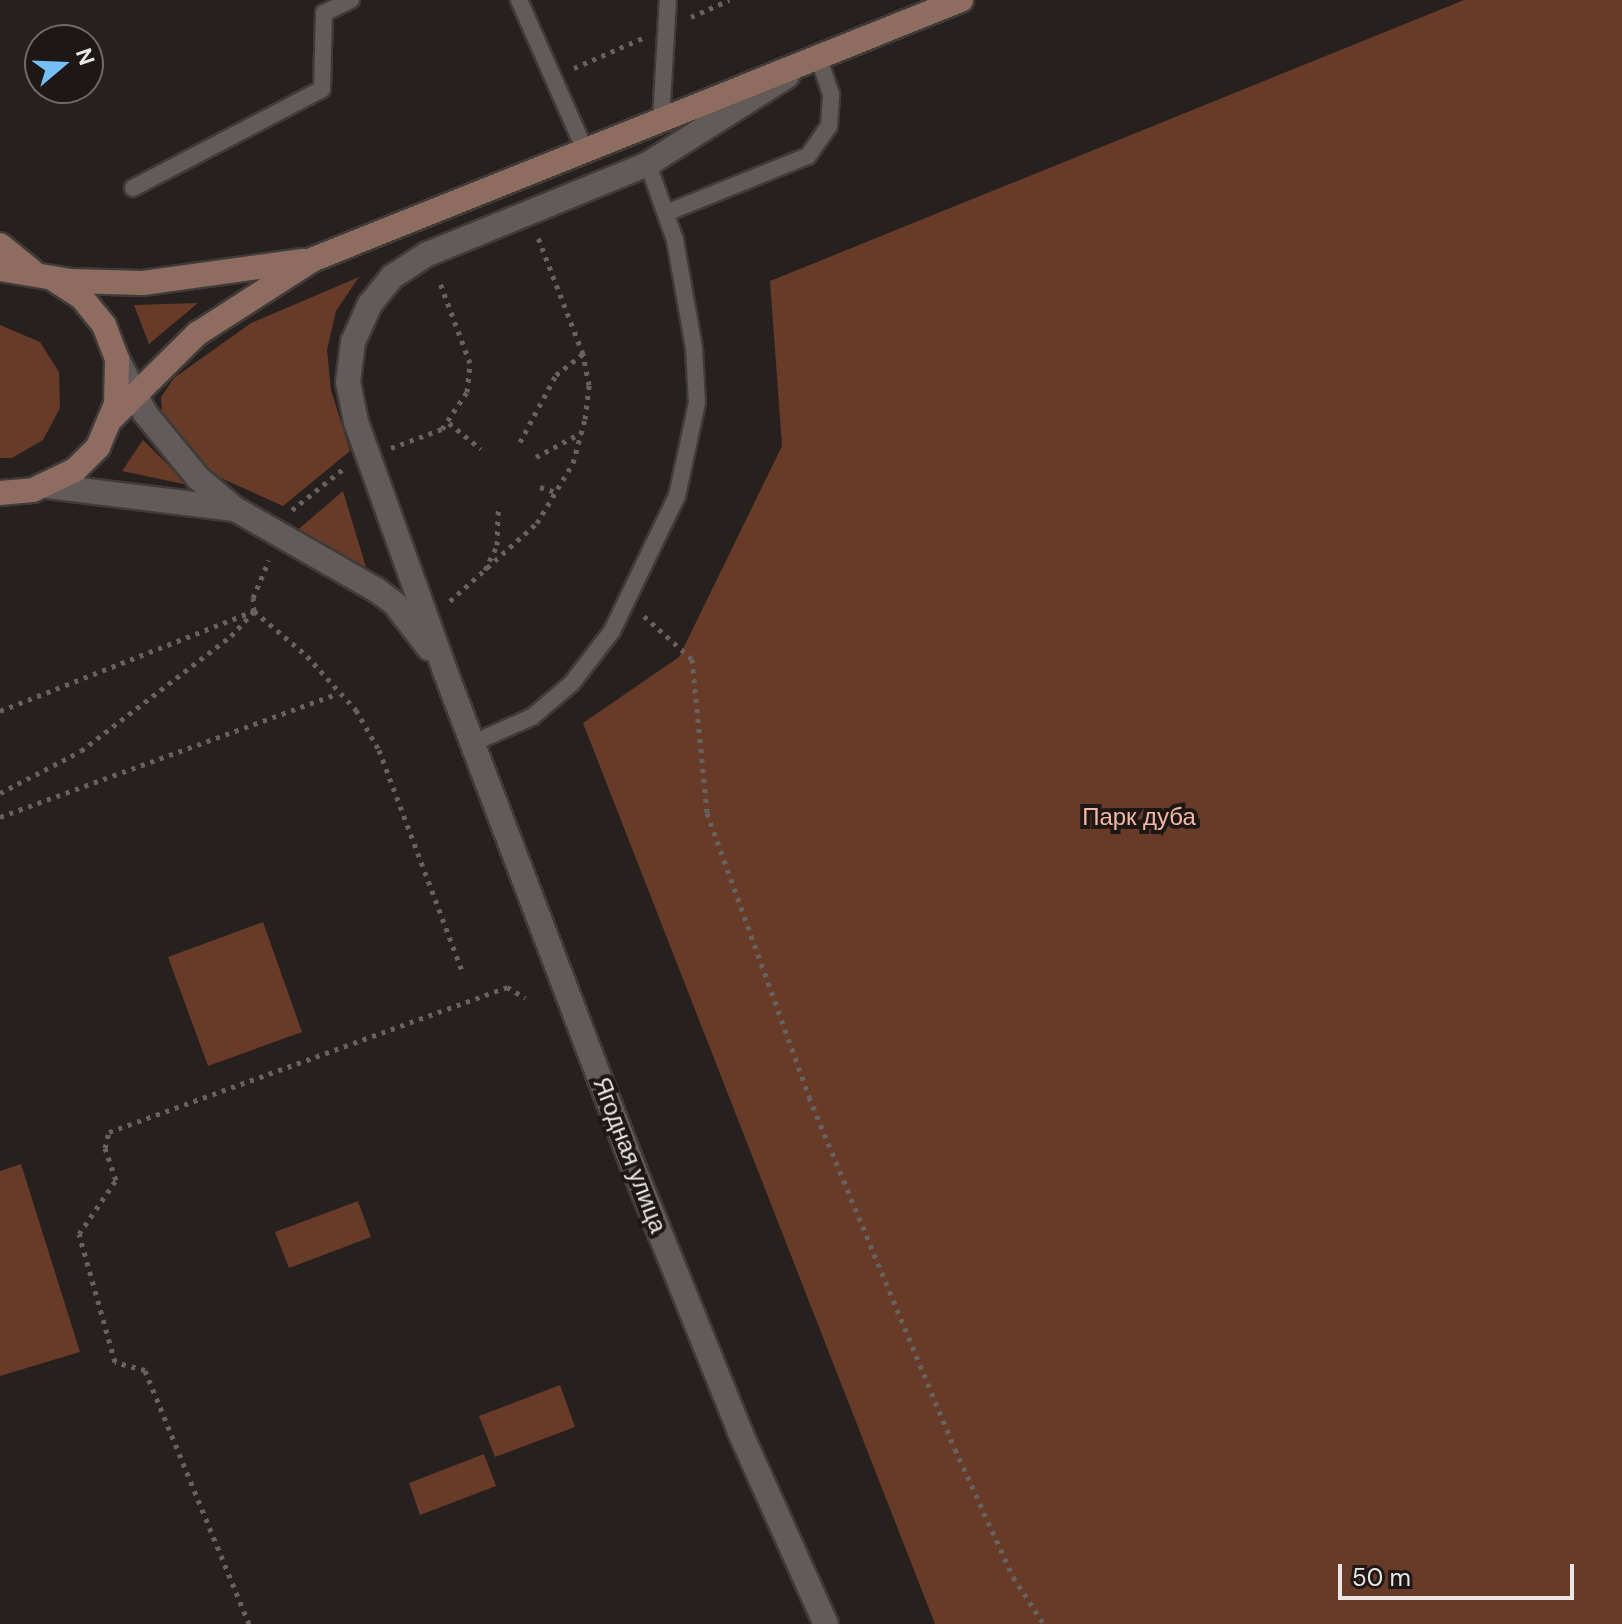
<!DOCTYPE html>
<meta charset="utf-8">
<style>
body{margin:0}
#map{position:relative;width:1622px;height:1624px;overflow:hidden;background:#26201e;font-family:"DM Sans",sans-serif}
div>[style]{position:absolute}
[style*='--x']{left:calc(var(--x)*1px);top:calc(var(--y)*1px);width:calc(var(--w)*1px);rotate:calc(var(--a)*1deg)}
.green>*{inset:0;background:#683a28}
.path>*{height:5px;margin-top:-2.5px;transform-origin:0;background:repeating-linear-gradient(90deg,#676260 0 4px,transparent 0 10px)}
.roads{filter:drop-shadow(2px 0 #3f3b39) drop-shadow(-2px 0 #3f3b39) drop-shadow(0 2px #3f3b39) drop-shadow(0 -2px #3f3b39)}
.lane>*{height:16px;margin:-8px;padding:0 8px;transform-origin:8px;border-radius:8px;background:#635b59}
.street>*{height:24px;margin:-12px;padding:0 12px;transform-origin:12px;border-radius:12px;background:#635b59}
.secondary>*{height:24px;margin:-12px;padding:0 12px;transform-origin:12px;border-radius:12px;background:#8e6c5f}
span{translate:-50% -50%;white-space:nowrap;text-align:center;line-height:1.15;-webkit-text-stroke:8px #1d1715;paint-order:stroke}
.park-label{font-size:24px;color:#f5b9a3}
.street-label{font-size:24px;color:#ebe7e5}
.north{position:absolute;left:24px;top:24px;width:80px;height:80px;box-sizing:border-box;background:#1d1715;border:2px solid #6f6a68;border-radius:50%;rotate:71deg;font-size:22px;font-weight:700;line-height:32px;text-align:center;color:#ebe7e5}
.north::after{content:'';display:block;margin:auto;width:28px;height:36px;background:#74c0f6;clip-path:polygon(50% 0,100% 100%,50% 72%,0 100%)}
.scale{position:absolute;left:1338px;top:1564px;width:236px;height:36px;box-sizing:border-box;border:4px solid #ebe7e5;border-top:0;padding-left:10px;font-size:24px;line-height:28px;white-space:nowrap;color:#ebe7e5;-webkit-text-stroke:6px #1d1715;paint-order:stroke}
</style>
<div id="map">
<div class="green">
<i style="clip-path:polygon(1464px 0,1622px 0,1622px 1624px,935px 1624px,583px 723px,679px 657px,782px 446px,770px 281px)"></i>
<i style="clip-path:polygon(359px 277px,336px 311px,327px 350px,331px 390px,350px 451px,283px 506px,214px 475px,162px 413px,161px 397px,174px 378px,251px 323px)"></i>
<i style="clip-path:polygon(198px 303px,149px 344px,134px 305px)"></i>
<i style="clip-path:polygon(0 325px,40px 342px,59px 372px,60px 408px,43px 440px,12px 458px,0 458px)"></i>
<i style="clip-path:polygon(143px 440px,188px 485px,122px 471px)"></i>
<i style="clip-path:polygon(343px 491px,368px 574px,294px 533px)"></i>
<i style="clip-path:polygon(263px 922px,302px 1032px,208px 1066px,168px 957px)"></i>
<i style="clip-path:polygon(21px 1164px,80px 1352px,0 1376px,0 1171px)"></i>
<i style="clip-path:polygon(358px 1201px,371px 1237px,289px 1268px,275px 1232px)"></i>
<i style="clip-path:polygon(560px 1385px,575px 1427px,495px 1457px,479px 1416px)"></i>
<i style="clip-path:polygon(484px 1454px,496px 1486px,420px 1515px,409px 1483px)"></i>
</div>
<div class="path">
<i style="--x:691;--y:17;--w:42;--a:-24.1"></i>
<i style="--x:574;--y:68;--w:77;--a:-23.6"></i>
<i style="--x:449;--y:423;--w:41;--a:39.1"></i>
<i style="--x:520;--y:442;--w:76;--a:-61.8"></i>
<i style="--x:556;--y:375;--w:34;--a:-38"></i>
<i style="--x:391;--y:448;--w:54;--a:-20.4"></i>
<i style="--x:442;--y:429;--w:45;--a:-56"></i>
<i style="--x:467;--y:392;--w:29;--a:-84"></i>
<i style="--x:470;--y:363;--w:89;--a:-110.5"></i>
<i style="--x:536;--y:457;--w:51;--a:-28.1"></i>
<i style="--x:540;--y:487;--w:19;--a:18"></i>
<i style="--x:292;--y:510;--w:65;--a:-38.8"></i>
<i style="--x:485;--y:570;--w:28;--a:-64"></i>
<i style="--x:497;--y:545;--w:35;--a:-88"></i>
<i style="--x:450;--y:601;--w:117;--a:-41.9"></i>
<i style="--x:537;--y:523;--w:70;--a:-59"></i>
<i style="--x:573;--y:463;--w:46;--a:-74.7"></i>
<i style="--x:585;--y:419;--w:34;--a:-83"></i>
<i style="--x:589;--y:385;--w:32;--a:-101"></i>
<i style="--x:583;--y:354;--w:128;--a:-111.1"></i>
<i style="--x:644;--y:616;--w:64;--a:41.9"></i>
<i style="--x:692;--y:659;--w:155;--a:84.4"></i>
<i style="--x:707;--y:813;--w:302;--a:70.2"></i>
<i style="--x:809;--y:1097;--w:381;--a:67.5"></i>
<i style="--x:955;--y:1449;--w:141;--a:65.6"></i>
<i style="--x:1013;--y:1577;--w:56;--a:56.6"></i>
<i style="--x:0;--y:711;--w:273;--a:-21.5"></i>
<i style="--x:254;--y:611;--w:13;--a:-94"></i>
<i style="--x:253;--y:598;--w:41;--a:-67.2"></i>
<i style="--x:0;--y:793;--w:91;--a:-27.4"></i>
<i style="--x:81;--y:751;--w:189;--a:-37.5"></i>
<i style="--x:231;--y:636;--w:34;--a:-47"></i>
<i style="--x:254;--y:611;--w:70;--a:40.3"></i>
<i style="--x:307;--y:656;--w:73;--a:47.8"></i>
<i style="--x:356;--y:710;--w:46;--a:60.1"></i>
<i style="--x:379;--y:750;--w:236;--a:69.4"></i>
<i style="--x:0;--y:817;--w:360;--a:-20.1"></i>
<i style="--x:249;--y:1624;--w:274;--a:-112.3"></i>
<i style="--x:145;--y:1370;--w:31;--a:-165"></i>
<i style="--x:115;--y:1362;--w:133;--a:-105.7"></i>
<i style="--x:79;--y:1234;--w:65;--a:-55.6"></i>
<i style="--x:116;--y:1180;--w:34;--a:-109"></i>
<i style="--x:105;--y:1148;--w:16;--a:-76"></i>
<i style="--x:109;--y:1132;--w:424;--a:-20"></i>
<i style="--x:507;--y:987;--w:21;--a:31"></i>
</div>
<div class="roads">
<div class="lane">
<i style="--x:519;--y:0;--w:164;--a:66.3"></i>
<i style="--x:661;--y:120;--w:120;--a:-86.7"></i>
<i style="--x:133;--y:188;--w:213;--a:-27.6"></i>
<i style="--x:322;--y:89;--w:76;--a:-88.5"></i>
<i style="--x:324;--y:13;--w:30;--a:-26"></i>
<i style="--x:666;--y:213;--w:153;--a:-21.9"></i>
<i style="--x:808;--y:156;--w:37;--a:-55"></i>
<i style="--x:829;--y:126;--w:32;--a:-86"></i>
<i style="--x:831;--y:94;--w:39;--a:-109"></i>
<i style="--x:473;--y:743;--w:64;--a:-23.8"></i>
<i style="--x:532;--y:717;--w:52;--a:-40.4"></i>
<i style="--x:572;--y:683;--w:66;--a:-52.4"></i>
<i style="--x:612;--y:631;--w:150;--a:-64.3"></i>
<i style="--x:677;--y:496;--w:95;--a:-77.9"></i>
<i style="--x:697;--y:403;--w:55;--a:-93.1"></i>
<i style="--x:694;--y:348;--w:110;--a:-100"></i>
<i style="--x:675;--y:240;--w:81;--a:-109.6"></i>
</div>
<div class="street">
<i style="--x:787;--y:76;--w:165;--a:147.7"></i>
<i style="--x:648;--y:164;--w:239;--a:157.8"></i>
<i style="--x:427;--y:254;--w:42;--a:146.7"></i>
<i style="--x:392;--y:277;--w:35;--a:129"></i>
<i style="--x:370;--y:304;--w:42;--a:114.1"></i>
<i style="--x:353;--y:342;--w:40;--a:97.1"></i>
<i style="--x:348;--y:382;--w:41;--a:78.7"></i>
<i style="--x:356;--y:422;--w:264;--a:70.3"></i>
<i style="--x:445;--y:671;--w:538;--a:69.21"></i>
<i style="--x:636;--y:1174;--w:278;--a:68"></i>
<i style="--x:740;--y:1432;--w:210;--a:65.9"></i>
<i style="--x:117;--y:359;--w:61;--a:62.6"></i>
<i style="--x:145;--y:413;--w:84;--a:50.8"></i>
<i style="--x:198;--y:478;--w:48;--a:40"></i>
<i style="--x:235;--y:509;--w:165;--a:29.8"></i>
<i style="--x:378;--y:591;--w:21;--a:37"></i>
<i style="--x:395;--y:604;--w:56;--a:52.3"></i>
<i style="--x:47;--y:486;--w:189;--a:7"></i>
</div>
<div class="secondary">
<i style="--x:0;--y:245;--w:41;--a:39.1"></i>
<i style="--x:0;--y:269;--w:72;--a:9.6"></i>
<i style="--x:71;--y:281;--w:72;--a:1.6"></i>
<i style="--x:143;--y:283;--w:161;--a:-7.9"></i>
<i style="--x:112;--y:418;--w:120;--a:-44.7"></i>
<i style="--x:197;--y:334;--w:139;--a:-32.7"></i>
<i style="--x:314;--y:259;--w:697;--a:-21.82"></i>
<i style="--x:0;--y:493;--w:33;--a:-5"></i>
<i style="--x:33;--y:490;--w:47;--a:-25.5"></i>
<i style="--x:75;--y:470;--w:33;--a:-45"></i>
<i style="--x:98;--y:447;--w:47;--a:-67.3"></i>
<i style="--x:116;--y:404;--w:45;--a:-88.7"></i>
<i style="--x:117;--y:359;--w:36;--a:-111"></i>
<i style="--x:104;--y:325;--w:36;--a:-129"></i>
<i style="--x:81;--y:297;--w:31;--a:-147"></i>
</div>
</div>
<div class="park-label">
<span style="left:1139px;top:817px">Парк дуба</span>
</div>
<div class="street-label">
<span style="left:630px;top:1155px;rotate:69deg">Ягодная улица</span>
</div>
<div class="north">N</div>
<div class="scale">50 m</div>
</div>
